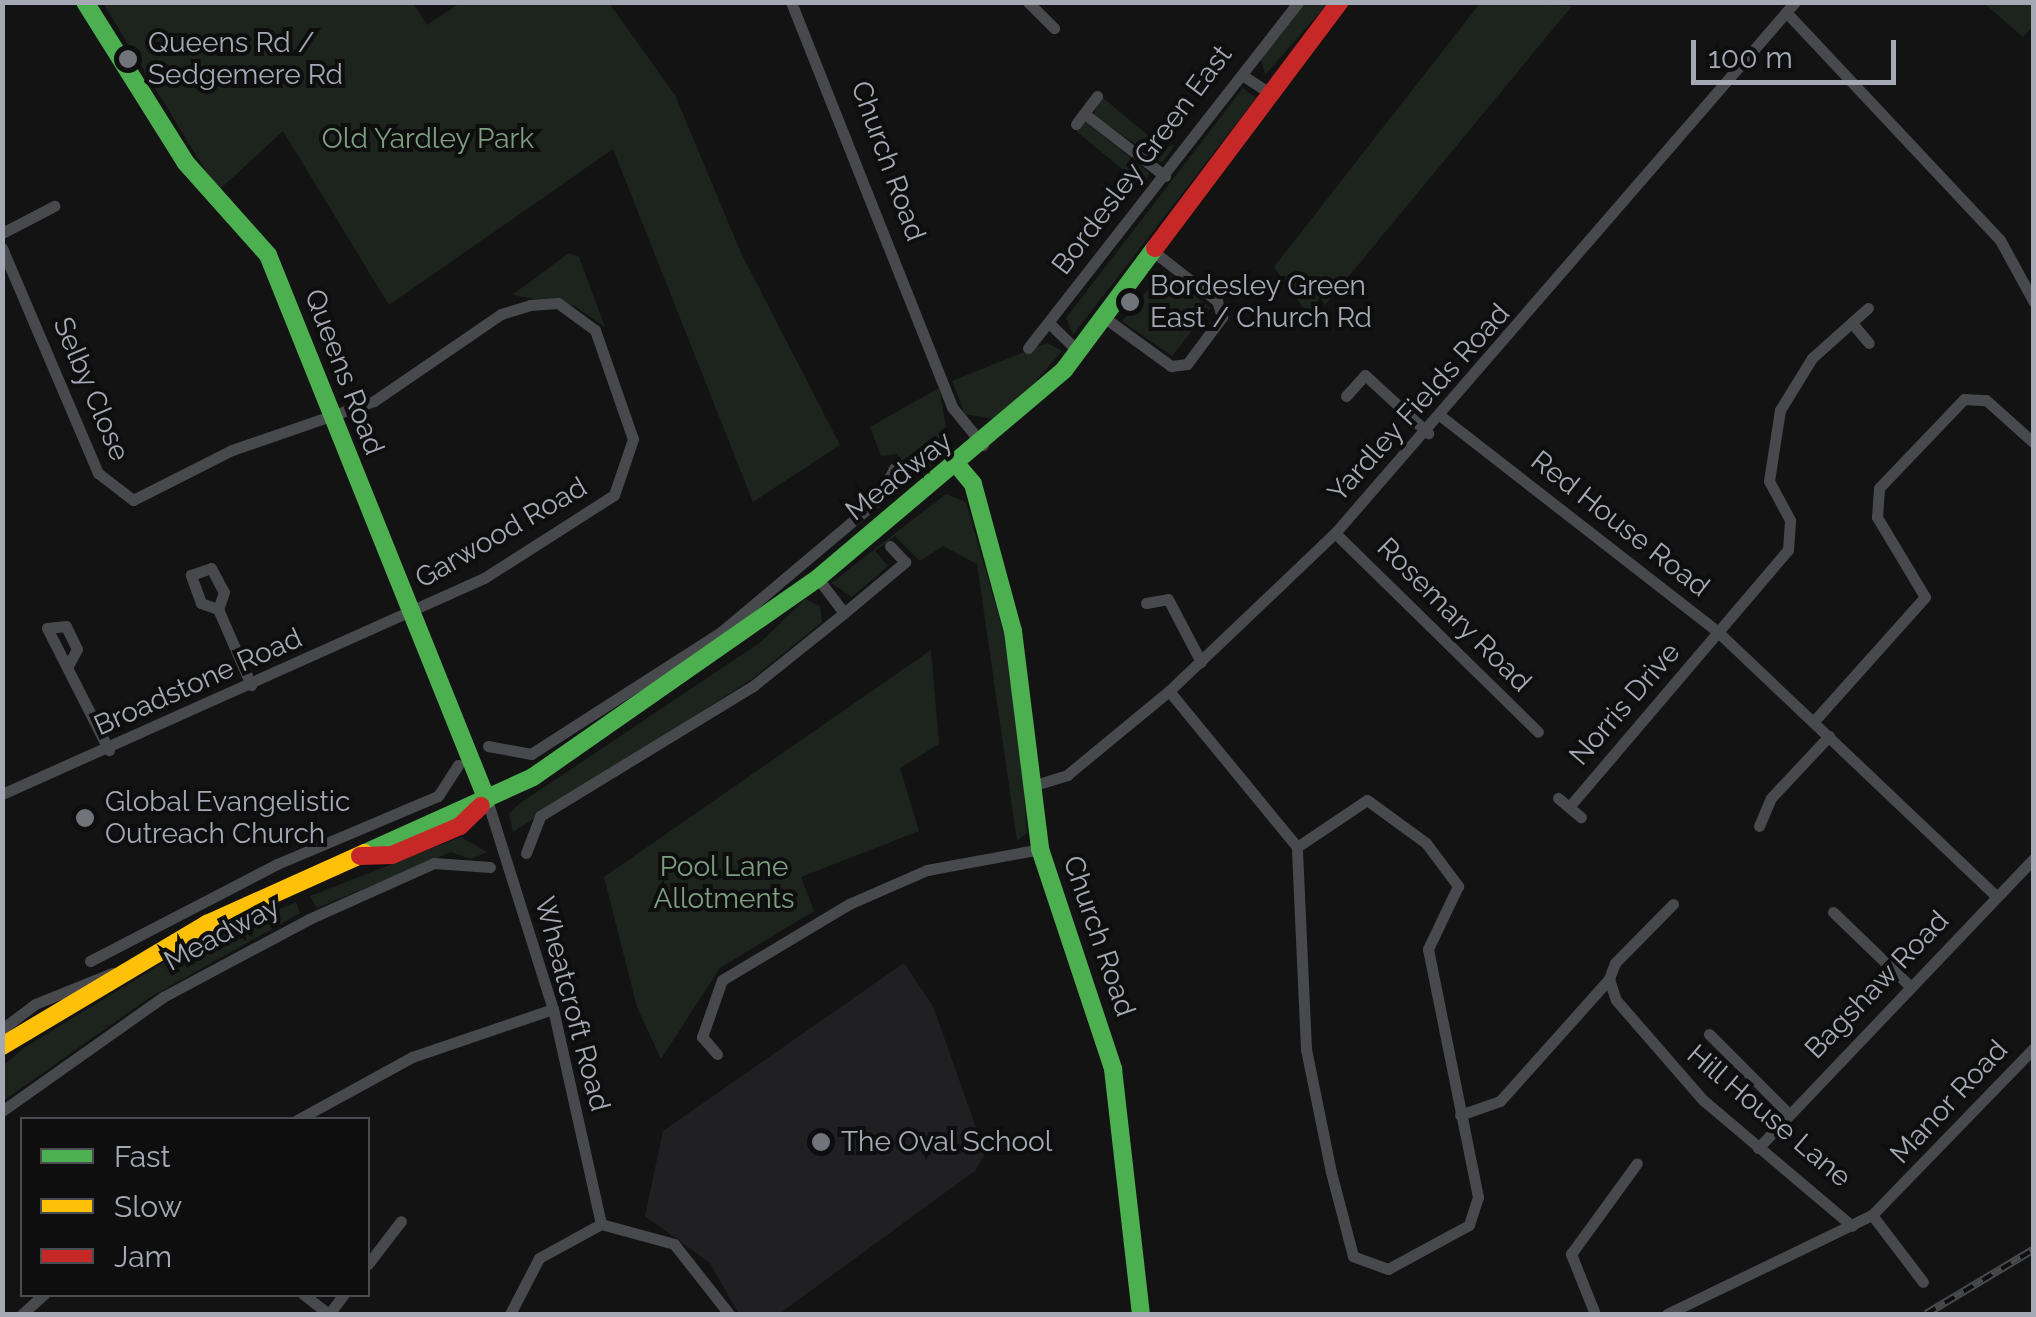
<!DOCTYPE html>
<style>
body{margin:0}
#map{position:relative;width:2036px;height:1317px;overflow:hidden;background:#131314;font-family:Raleway,sans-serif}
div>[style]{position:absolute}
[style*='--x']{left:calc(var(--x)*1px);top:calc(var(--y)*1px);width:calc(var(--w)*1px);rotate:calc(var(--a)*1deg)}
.built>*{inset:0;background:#202022}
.green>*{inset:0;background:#1d241e}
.street>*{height:11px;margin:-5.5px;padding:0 5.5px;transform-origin:5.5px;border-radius:5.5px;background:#48494c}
.fast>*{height:18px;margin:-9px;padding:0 9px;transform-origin:9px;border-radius:9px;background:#4caf50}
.slow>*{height:18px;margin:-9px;padding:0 9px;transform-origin:9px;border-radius:9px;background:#ffc107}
.jam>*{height:18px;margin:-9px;padding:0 9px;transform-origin:9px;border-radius:9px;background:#c62828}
.rail>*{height:8px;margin-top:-4px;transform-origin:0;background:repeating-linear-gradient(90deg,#0e0e0f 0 11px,#48494c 0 22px);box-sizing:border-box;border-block:2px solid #48494c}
.dots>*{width:28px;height:28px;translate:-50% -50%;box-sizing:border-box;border:5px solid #0e0e0f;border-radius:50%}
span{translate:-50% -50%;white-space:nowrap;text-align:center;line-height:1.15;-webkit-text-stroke:8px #0e0e0f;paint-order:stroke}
.poi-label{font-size:28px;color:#a5a9b4}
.left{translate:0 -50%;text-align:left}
.park-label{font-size:28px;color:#7d9e80}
.street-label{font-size:28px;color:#a5a9b4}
.frame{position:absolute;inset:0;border:5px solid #a5a9b4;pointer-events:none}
.legend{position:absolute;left:20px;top:1117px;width:350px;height:180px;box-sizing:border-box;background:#0e0e0f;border:2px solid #4a4c51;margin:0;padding:12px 18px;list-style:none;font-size:30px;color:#a5a9b4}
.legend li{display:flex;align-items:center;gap:20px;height:50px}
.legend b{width:50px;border:2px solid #4a4c51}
.scale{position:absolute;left:1691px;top:40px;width:205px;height:45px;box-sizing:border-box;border:5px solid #a5a9b4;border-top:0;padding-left:12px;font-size:30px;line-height:35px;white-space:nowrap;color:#a5a9b4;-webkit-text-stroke:8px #0e0e0f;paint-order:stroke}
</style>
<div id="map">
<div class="built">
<i style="clip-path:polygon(904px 963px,933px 1006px,985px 1153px,976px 1170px,779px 1314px,739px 1314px,710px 1263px,645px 1216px,663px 1131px)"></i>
</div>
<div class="green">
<i style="clip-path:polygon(1481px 2px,1572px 6px,1325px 305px,1320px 297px,1308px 314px,1274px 267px)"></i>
<i style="clip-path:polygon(103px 3px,413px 3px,427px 25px,460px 3px,609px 3px,675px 95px,741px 253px,840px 445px,753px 502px,613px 149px,389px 305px,283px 131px,218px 191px)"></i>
<i style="clip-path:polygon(1305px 3px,1328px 3px,1265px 75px,1261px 59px)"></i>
<i style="clip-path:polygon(1984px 3px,2033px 3px,2033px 26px,2023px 37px)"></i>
<i style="clip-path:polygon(1243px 88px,1256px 98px,1073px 335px,1066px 318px)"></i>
<i style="clip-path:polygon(1102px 97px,1162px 147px,1175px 145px,1162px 163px,1093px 115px)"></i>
<i style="clip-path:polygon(1086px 122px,1149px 173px,1144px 187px,1076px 131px)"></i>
<i style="clip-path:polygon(569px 253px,579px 257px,605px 327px,575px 306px,512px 295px)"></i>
<i style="clip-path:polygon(1164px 270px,1210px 308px,1172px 356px,1122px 321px)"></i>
<i style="clip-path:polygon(1047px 343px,1062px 351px,1030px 388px,993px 419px,965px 414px,952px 381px)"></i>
<i style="clip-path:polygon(939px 388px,950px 449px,918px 477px,907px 474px,897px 454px,881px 456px,870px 427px)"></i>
<i style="clip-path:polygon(946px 494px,966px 502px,1004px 634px,1020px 729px,1027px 833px,1017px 841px,977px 564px,943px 546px,920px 561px,895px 536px,875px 551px,888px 566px,852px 597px,831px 583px)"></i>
<i style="clip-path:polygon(805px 599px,820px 606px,822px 622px,752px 679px,513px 832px,509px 814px,519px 804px,761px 642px)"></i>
<i style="clip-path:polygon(931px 650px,939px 744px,900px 768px,919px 831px,801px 877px,814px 911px,720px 968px,661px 1059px,637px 1007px,604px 877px)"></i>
<i style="clip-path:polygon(461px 837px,487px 852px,471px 859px,451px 852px,317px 908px,310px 896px)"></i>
<i style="clip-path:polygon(296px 902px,300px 913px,149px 998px,3px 1101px,3px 1066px,24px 1048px,169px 959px)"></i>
</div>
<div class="street">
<i style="--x:791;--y:2;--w:436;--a:68.3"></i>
<i style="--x:952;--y:407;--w:49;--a:50.8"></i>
<i style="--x:1028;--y:2;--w:37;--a:45"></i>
<i style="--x:1786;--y:12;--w:313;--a:46.8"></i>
<i style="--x:2000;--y:240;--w:71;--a:61.3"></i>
<i style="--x:1242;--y:75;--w:37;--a:33"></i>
<i style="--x:1086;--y:115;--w:100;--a:37.7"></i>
<i style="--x:1076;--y:124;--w:35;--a:-53"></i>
<i style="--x:2;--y:233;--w:59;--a:-27.4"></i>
<i style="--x:2;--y:248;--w:245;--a:66.9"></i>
<i style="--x:98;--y:473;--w:44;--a:37.6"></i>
<i style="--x:133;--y:500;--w:111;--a:-26.8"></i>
<i style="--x:232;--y:450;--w:150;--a:-19"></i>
<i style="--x:374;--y:401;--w:154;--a:-34.4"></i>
<i style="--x:501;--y:314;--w:30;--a:-17"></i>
<i style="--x:530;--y:305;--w:28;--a:-4"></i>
<i style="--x:558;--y:303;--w:46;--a:36.1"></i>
<i style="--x:595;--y:330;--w:115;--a:70.8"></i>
<i style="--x:633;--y:439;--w:59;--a:108.7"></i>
<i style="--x:614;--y:495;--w:154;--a:147.4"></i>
<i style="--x:484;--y:578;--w:528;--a:155.86"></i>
<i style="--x:1105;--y:318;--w:82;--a:36"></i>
<i style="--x:1171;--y:366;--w:16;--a:-7"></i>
<i style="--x:1187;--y:364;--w:59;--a:-53.3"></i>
<i style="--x:1222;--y:317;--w:17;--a:-107"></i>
<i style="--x:1217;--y:301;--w:80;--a:-142.1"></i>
<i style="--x:1852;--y:323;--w:26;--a:50"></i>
<i style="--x:1051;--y:325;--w:39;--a:44"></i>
<i style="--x:1028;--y:348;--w:439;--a:-52"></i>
<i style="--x:1346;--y:396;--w:28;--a:-48"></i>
<i style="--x:1365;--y:375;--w:86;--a:42.6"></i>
<i style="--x:1442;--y:417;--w:351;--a:37.9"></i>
<i style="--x:1719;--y:633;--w:383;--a:43.5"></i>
<i style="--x:1335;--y:533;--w:284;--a:44.4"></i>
<i style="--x:816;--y:576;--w:46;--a:52.9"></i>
<i style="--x:1146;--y:603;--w:22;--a:-10"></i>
<i style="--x:1168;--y:599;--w:71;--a:62.4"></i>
<i style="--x:218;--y:609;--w:18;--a:-161"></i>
<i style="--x:201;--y:603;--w:30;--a:-110"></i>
<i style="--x:191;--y:575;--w:21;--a:-19"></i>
<i style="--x:211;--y:568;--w:27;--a:62"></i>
<i style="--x:224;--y:592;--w:18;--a:109"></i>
<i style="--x:218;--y:609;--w:83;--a:66.5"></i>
<i style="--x:69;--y:664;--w:17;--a:-62"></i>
<i style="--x:77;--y:649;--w:25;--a:-116"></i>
<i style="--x:66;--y:626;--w:19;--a:174"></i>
<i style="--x:47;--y:628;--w:137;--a:63.1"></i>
<i style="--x:1169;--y:691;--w:202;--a:50.6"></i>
<i style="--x:1297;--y:847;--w:84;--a:-33.9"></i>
<i style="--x:1367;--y:800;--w:73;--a:36.1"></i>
<i style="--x:1426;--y:843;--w:54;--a:53.3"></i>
<i style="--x:1458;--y:886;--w:70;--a:115.5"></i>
<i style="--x:1428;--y:949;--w:253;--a:78.6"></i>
<i style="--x:1478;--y:1197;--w:29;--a:108"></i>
<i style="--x:1469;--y:1225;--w:92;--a:151.5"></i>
<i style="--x:1388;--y:1269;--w:37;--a:-160"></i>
<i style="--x:1353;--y:1256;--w:87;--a:-104.7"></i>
<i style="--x:1331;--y:1172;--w:126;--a:-101.5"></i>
<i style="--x:1306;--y:1049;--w:202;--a:-92.6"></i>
<i style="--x:1815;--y:720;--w:165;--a:-48.2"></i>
<i style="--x:1925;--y:597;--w:93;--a:-121"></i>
<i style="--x:1877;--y:517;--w:29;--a:-86"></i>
<i style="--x:1879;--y:488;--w:123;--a:-46.3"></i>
<i style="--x:1964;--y:399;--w:22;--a:3"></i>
<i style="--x:1986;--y:400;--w:64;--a:41.9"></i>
<i style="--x:488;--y:746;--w:44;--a:10.5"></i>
<i style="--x:531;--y:754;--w:226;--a:-32.7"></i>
<i style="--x:721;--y:632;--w:205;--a:-40.1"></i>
<i style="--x:878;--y:500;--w:36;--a:-63"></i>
<i style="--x:1035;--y:785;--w:34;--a:-17"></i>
<i style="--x:1067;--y:775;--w:132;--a:-39.5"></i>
<i style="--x:1169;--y:691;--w:229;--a:-43.6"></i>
<i style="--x:1335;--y:533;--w:703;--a:-49.1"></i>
<i style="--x:1558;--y:798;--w:30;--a:40"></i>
<i style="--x:487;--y:800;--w:219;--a:72.5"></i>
<i style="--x:553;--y:1009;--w:220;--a:77.4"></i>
<i style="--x:1569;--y:807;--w:338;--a:-49.6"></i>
<i style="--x:1788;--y:550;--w:30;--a:-86"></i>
<i style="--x:1790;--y:520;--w:44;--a:-118.3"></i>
<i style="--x:1769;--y:481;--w:72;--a:-81.2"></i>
<i style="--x:1780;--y:410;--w:61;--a:-58.4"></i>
<i style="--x:1812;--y:358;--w:75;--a:-41.8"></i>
<i style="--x:1759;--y:826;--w:30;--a:-67"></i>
<i style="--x:1771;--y:798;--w:85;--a:-46.9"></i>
<i style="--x:526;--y:853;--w:40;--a:-69"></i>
<i style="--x:540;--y:816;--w:250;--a:-31.4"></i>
<i style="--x:753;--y:686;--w:117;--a:-38.7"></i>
<i style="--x:844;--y:613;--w:80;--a:-39.9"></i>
<i style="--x:905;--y:562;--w:22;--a:-133"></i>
<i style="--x:1673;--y:904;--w:83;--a:134.5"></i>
<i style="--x:1615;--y:963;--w:17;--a:111"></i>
<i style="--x:1609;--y:979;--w:22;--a:72"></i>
<i style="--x:1616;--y:1000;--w:133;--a:49"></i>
<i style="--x:1703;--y:1100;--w:195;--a:40.2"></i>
<i style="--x:1833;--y:912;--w:107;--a:43.9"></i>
<i style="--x:90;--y:961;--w:211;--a:-27.4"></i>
<i style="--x:277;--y:864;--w:175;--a:-22.9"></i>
<i style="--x:438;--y:796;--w:37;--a:-57"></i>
<i style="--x:2;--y:1029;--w:41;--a:-37.1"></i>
<i style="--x:35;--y:1004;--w:83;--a:-21.9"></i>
<i style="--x:1709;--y:1034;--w:113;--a:45"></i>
<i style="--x:717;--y:1054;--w:23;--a:-131"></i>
<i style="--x:702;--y:1037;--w:60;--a:-70.7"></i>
<i style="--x:722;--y:980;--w:148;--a:-30.9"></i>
<i style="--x:849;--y:904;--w:85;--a:-23.6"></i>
<i style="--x:927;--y:870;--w:115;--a:-10.5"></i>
<i style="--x:2;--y:1111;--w:197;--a:-35.3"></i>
<i style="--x:163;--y:997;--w:166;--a:-28.1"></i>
<i style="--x:309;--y:919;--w:137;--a:-24.1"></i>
<i style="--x:434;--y:863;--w:56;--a:4.1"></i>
<i style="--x:1460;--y:1115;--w:42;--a:-19.3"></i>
<i style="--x:1500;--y:1101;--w:164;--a:-48.2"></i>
<i style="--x:297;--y:1120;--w:131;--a:-28.7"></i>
<i style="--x:412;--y:1057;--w:149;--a:-18.8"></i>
<i style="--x:1758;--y:1148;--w:400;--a:-46.4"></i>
<i style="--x:1872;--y:1215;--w:84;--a:52.7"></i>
<i style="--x:368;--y:1264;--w:54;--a:-52.5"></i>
<i style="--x:303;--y:1294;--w:33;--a:38"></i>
<i style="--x:22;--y:1314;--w:30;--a:-42"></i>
<i style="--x:329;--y:1314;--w:25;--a:-53"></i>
<i style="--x:510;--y:1314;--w:63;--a:-62.6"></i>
<i style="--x:539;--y:1258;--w:71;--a:-28.7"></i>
<i style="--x:601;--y:1224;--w:76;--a:15.3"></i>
<i style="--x:674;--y:1244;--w:89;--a:51.8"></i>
<i style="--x:1595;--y:1314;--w:65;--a:-111.8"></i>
<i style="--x:1571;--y:1254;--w:112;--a:-54"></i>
<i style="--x:1667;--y:1314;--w:228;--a:-25.8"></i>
<i style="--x:1872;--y:1215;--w:233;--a:-45.9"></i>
</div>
<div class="fast">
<i style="--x:85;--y:2;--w:190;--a:57.9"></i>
<i style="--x:186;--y:163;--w:123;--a:48.3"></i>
<i style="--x:268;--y:255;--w:587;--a:68.11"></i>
<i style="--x:958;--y:466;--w:23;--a:50"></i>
<i style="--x:973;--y:484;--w:152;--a:74.8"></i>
<i style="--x:1013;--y:631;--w:220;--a:82.9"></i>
<i style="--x:1040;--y:849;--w:232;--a:71.6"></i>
<i style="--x:1113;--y:1069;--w:247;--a:83.5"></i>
<i style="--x:365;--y:853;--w:184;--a:-24.3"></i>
<i style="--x:533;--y:777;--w:348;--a:-34.9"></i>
<i style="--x:818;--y:578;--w:322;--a:-40.2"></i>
<i style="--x:1064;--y:370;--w:152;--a:-53.3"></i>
</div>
<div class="slow">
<i style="--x:2;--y:1046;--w:239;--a:-30.8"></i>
<i style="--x:207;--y:924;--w:173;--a:-24.2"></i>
</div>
<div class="jam">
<i style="--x:1155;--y:248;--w:308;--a:-53.1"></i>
<i style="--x:360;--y:856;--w:32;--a:-2"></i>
<i style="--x:392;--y:855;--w:74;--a:-23.1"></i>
<i style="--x:460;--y:826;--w:29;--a:-44"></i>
</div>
<div class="rail">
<i style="--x:1926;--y:1314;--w:126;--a:-31"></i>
</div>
<div class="dots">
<i style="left:128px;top:59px;background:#72747c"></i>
<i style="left:1130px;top:302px;background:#72747c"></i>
<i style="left:85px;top:818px;background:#72747c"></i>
<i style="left:821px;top:1142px;background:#72747c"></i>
</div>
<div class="poi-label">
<span class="left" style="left:148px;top:59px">Queens Rd /<br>Sedgemere Rd</span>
<span class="left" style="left:1150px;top:302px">Bordesley Green<br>East / Church Rd</span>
<span class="left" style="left:105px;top:818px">Global Evangelistic<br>Outreach Church</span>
<span class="left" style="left:841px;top:1142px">The Oval School</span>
</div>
<div class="park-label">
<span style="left:428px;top:139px">Old Yardley Park</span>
<span style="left:724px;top:883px">Pool Lane<br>Allotments</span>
</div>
<div class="street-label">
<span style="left:1142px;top:160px;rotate:-53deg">Bordesley Green East</span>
<span style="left:888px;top:161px;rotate:70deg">Church Road</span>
<span style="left:344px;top:372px;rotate:69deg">Queens Road</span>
<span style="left:91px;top:389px;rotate:67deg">Selby Close</span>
<span style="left:1419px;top:403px;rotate:-48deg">Yardley Fields Road</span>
<span style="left:899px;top:476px;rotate:-38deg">Meadway</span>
<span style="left:1620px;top:524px;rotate:38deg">Red House Road</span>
<span style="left:501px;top:533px;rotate:-30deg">Garwood Road</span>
<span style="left:1454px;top:615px;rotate:45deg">Rosemary Road</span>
<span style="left:198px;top:682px;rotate:-24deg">Broadstone Road</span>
<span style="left:1625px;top:704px;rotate:-49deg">Norris Drive</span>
<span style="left:222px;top:934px;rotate:-28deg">Meadway</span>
<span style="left:1099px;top:936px;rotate:71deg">Church Road</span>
<span style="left:1877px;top:985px;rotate:-46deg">Bagshaw Road</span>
<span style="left:572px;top:1004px;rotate:75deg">Wheatcroft Road</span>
<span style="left:1949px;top:1102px;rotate:-47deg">Manor Road</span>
<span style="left:1769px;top:1116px;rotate:40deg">Hill House Lane</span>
</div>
<div class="frame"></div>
<ul class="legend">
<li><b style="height:12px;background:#4caf50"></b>Fast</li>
<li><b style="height:12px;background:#ffc107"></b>Slow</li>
<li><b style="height:12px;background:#c62828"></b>Jam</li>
</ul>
<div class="scale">100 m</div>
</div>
